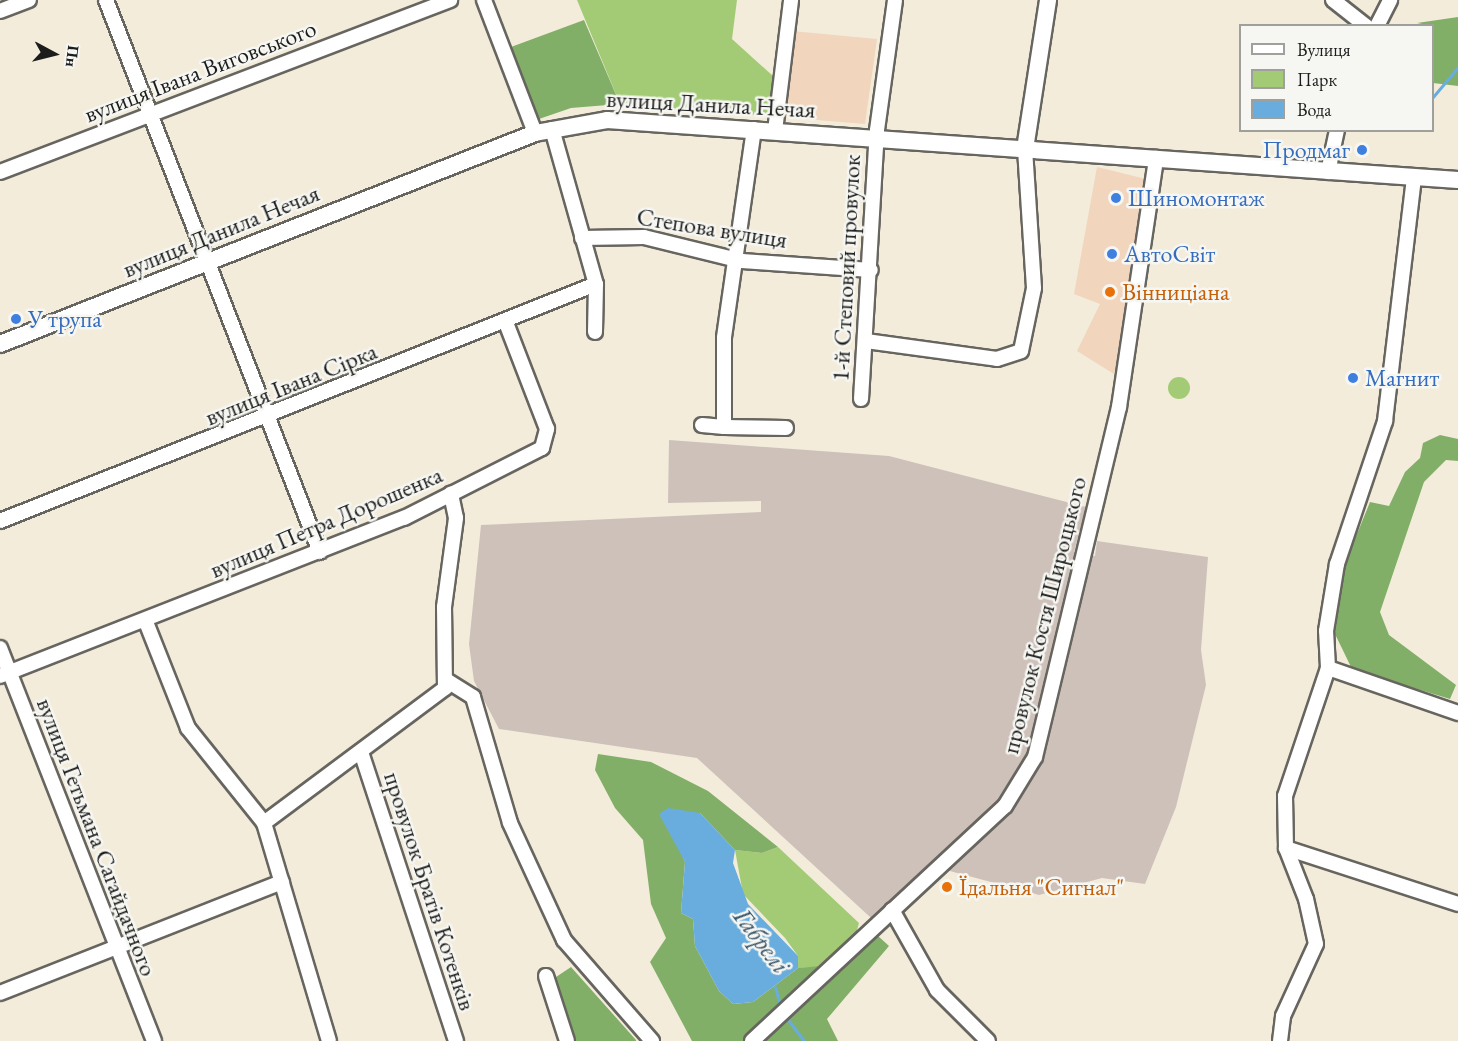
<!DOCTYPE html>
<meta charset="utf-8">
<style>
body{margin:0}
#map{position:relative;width:1458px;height:1041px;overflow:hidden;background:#f3ecdb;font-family:"EB Garamond",serif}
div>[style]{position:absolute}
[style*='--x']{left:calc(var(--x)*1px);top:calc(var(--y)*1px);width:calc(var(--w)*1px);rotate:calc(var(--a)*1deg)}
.built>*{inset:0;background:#f1d5bd}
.industrial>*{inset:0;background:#cec1ba}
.green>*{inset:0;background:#a3cb76}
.round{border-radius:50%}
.forest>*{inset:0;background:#82af67}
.water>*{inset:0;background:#68adde}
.stream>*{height:3px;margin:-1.5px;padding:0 1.5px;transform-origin:1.5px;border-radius:1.5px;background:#68adde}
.roads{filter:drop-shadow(2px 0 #67655f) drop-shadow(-2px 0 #67655f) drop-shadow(0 2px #67655f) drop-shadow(0 -2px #67655f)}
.minor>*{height:14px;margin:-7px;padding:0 7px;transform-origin:7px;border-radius:7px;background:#fff}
.major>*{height:16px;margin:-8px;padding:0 8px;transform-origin:8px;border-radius:8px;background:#fff}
.dots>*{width:16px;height:16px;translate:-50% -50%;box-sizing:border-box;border:3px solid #f6f6f2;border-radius:50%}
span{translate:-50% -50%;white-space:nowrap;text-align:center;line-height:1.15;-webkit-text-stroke:5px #f6f6f2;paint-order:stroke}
.street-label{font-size:24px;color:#1c1c1c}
.shop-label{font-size:24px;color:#366cbe}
.right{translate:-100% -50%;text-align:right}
.left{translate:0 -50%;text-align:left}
.food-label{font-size:24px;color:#c56008}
.water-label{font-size:26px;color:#3a566a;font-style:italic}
.legend{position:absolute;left:1239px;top:24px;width:195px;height:108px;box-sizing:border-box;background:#f6f6f2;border:2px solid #9f9f9c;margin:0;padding:8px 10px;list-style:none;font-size:18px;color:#1c1c1c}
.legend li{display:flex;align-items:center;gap:12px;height:30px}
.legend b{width:30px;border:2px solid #9f9f9c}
.north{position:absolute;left:24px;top:24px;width:60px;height:60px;-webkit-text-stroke:4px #f6f6f2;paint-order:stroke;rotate:97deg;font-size:16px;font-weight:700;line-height:24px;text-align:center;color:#1c1c1c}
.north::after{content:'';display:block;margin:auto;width:21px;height:27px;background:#1c1c1c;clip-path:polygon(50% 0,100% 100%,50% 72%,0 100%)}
</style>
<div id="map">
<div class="built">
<i style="clip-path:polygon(792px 31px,877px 39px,865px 124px,781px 117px)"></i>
<i style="clip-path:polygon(1097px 167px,1146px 179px,1127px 327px,1114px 374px,1077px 351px,1100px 304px,1074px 294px)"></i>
</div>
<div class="industrial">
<i style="clip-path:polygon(669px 440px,889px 456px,1086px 507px,1074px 552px,1095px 556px,1097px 541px,1208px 557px,1201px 650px,1206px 685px,1176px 807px,1145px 884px,1102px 878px,1039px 895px,946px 870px,882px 928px,697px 758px,499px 729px,474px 681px,469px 644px,481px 525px,761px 512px,761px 501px,668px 503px)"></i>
</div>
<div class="green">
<i style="clip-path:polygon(577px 0,737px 0,732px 39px,773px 76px,770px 116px,620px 104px)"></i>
<i class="round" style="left:1168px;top:377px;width:22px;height:22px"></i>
<i style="clip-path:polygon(778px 847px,859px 923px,856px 934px,823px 967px,798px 968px,798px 956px,785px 938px,743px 894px,735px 850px,762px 853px)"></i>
</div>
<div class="forest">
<i style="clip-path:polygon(1458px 17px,1458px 86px,1433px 83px,1432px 26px,1417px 23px)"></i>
<i style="clip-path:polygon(584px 20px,620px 104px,571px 108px,539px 119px,511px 47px)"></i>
<i style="clip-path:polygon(1440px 435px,1458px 439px,1458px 461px,1446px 460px,1424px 482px,1380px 612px,1389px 635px,1456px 685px,1450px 699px,1352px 669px,1335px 634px,1344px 566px,1370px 502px,1389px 506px,1405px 472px,1420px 458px,1423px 443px)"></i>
<i style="clip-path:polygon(598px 754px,651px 762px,708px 791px,778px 847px,762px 853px,735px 850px,700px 813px,670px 827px,685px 862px,681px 913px,693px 919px,695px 946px,719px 991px,733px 1004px,753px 1002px,798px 968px,821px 966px,834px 976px,877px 935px,889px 946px,827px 1019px,838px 1041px,692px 1041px,650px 962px,666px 938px,651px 904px,643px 840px,615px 808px,595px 770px)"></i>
<i style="clip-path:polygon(571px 967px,636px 1040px,636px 1041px,571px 1041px,568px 1020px,550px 981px)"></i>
</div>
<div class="water">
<i style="clip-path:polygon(668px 808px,700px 813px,735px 850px,733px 863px,748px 904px,798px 956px,798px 968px,753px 1002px,733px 1004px,719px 991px,695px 946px,693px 919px,681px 913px,685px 862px,659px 814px)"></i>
</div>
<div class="stream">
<i style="--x:1432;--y:98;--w:40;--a:-50"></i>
<i style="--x:775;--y:987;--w:15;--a:74"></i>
<i style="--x:789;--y:1021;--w:25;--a:53"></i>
</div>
<div class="roads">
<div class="minor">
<i style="--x:106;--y:0;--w:592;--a:68.81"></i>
<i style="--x:484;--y:0;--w:142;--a:69"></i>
<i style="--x:1333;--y:0;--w:42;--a:38.2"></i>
<i style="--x:0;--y:11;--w:31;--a:-21"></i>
<i style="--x:1377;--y:26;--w:29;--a:-63"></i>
<i style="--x:552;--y:129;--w:161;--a:74.2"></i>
<i style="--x:596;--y:284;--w:48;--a:91.2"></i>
<i style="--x:754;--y:129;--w:211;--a:98.2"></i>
<i style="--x:724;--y:338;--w:89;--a:90"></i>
<i style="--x:724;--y:427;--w:62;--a:0.9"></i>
<i style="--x:775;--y:131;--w:132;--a:-83"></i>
<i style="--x:0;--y:172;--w:482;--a:-20.9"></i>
<i style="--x:1328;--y:172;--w:43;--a:-77.9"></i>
<i style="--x:582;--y:238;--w:62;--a:-0.9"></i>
<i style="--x:644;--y:237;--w:101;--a:13.8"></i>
<i style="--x:742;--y:261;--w:129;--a:4"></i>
<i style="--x:866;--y:341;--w:132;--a:7.8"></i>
<i style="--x:997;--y:359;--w:25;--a:-18"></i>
<i style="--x:1021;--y:351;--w:64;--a:-78.3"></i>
<i style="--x:1034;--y:288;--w:139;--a:-93.7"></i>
<i style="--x:861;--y:399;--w:269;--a:-86.6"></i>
<i style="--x:877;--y:130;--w:131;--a:-82.1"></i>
<i style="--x:702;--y:425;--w:22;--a:5"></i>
<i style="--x:0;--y:521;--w:641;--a:-21.69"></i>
<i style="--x:146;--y:622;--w:114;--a:68.4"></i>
<i style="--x:188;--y:728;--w:122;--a:51.3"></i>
<i style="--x:264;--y:823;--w:227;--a:73.4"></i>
<i style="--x:0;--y:648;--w:422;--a:68.6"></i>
<i style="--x:1328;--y:668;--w:138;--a:19.1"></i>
<i style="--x:0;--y:676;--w:434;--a:-21.4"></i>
<i style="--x:404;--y:518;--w:155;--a:-26.9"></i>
<i style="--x:542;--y:448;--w:20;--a:-75"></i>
<i style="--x:547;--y:429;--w:114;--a:-111.1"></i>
<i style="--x:446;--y:680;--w:32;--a:32"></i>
<i style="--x:473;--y:697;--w:131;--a:73.6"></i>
<i style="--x:510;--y:823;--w:129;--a:65.2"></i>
<i style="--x:564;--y:940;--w:134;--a:48.9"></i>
<i style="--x:362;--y:755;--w:301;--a:71.8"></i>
<i style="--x:264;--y:823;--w:226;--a:-36.7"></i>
<i style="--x:445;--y:688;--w:81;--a:-90.7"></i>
<i style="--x:444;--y:607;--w:90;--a:-82.3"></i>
<i style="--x:456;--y:518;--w:25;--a:-102"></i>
<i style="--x:1286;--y:848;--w:181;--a:18"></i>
<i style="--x:892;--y:910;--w:92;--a:60.6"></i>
<i style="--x:937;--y:990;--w:72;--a:45"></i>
<i style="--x:546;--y:976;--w:68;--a:72.1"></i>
<i style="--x:0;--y:993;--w:303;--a:-21.5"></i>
<i style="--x:752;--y:1041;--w:345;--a:-42.9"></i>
<i style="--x:1005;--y:806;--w:57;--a:-58.5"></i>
<i style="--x:1035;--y:757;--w:360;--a:-76.5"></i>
<i style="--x:1119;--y:407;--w:252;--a:-81.5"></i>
<i style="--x:1280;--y:1041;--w:25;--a:-83"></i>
<i style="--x:1283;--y:1016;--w:79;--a:-65.4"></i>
<i style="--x:1316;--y:944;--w:46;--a:-102.5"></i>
<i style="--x:1306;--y:899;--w:55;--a:-111.4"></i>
<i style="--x:1286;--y:848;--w:52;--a:-91.1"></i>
<i style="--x:1285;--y:796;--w:135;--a:-71.4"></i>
<i style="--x:1328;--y:668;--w:37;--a:-93"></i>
<i style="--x:1326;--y:631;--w:68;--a:-80.7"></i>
<i style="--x:1337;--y:564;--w:151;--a:-71.4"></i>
<i style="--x:1385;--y:421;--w:244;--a:-83.2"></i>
</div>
<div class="major">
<i style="--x:1025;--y:149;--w:151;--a:-81.2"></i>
<i style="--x:0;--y:344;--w:575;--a:-21.52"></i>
<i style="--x:535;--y:133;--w:73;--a:-10.2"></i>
<i style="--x:607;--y:120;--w:853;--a:4.03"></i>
</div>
</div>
<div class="dots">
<i style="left:1362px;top:150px;background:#3f7fe0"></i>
<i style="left:1116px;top:198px;background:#3f7fe0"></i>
<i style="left:1112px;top:254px;background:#3f7fe0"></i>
<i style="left:1110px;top:292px;background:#e8710a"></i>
<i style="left:16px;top:319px;background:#3f7fe0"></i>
<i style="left:1353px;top:378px;background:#3f7fe0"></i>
<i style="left:947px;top:887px;background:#e8710a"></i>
</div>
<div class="street-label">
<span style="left:200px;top:71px;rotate:-21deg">вулиця Івана Виговського</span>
<span style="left:711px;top:104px;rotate:3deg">вулиця Данила Нечая</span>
<span style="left:712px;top:228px;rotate:9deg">Степова вулиця</span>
<span style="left:221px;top:231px;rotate:-22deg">вулиця Данила Нечая</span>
<span style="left:846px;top:268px;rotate:-87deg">1-й Степовий провулок</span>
<span style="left:291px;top:384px;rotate:-22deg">вулиця Івана Сірка</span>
<span style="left:326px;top:522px;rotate:-23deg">вулиця Петра Дорошенка</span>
<span style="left:1044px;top:615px;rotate:-76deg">провулок Костя Широцького</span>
<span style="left:97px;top:837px;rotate:69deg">вулиця Гетьмана Сагайдачного</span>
<span style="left:430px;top:891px;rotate:72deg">провулок Братів Котенків</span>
</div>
<div class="shop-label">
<span class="right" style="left:1350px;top:150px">Продмаг</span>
<span class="left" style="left:1128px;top:198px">Шиномонтаж</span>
<span class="left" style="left:1124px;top:254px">АвтоСвіт</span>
<span class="left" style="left:28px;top:319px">У трупа</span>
<span class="left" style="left:1365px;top:378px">Магнит</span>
</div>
<div class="food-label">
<span class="left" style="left:1122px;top:292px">Вінниціана</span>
<span class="left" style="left:959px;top:887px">Їдальня "Сигнал"</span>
</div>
<div class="water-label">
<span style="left:761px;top:941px;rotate:53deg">Габрелі</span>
</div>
<ul class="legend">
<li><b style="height:8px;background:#fff"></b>Вулиця</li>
<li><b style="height:16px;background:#a3cb76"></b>Парк</li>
<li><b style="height:16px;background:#68adde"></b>Вода</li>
</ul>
<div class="north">Пн</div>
</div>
